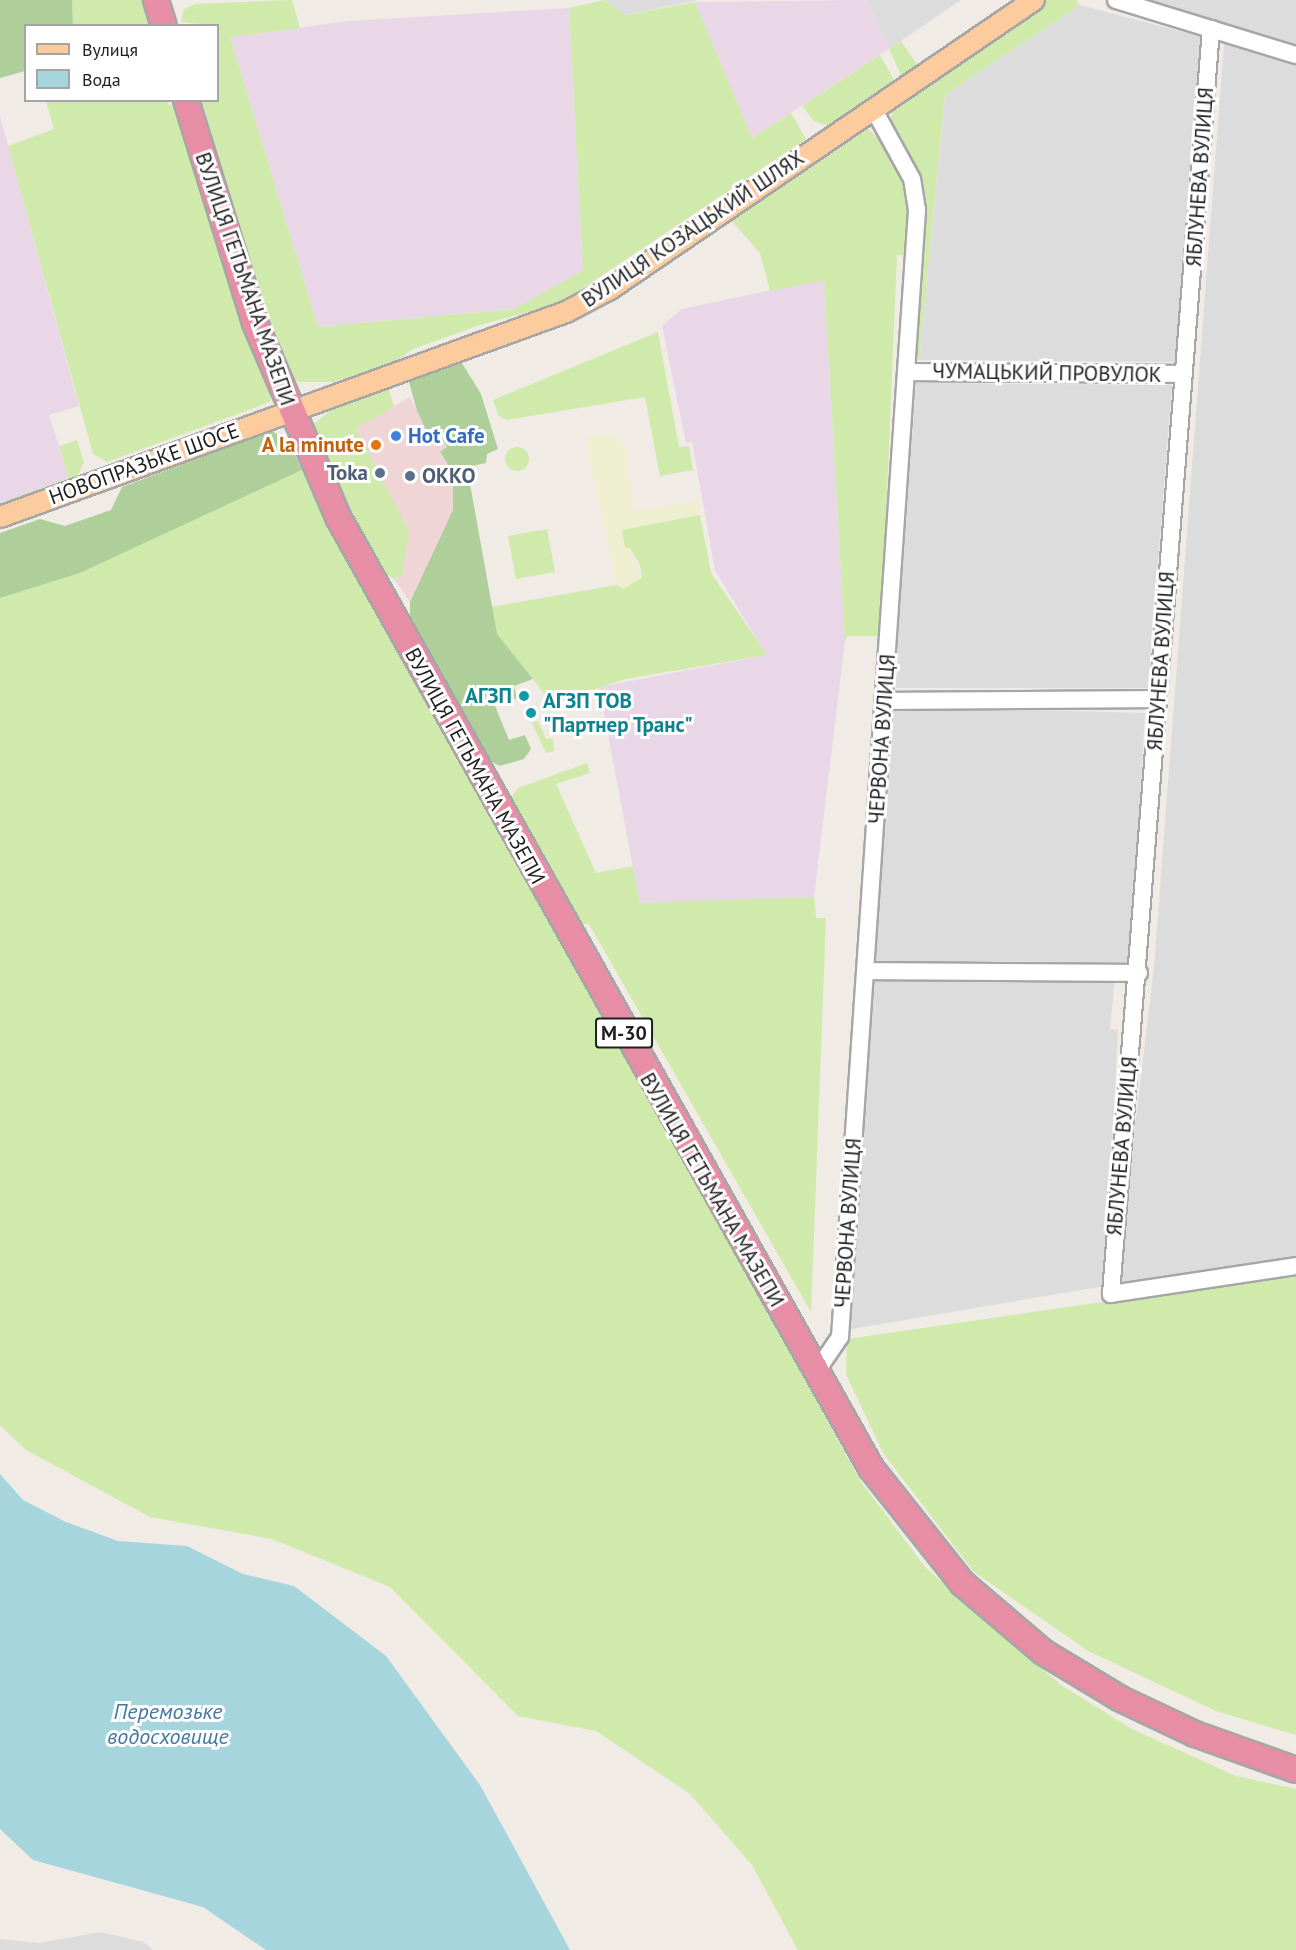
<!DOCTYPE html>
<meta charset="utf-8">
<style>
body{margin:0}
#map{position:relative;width:1296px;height:1950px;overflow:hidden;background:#f0ebe5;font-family:"PT Sans",sans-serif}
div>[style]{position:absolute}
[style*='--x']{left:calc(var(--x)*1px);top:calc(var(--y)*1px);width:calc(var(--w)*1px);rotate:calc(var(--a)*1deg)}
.residential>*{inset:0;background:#dddcdc}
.commercial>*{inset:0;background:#f0d5d6}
.industrial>*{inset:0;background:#e9d7e7}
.farmland>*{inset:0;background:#eeeed1}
.grass>*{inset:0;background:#cfeaab}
.round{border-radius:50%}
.forest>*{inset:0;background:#aecf9a}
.water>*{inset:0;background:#a6d5dd}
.roads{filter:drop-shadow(2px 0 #a6a6a6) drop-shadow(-2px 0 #a6a6a6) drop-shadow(0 2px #a6a6a6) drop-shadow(0 -2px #a6a6a6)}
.minor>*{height:16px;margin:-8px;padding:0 8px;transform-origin:8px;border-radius:8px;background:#fff}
.major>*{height:20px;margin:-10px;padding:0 10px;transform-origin:10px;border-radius:10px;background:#fccc9e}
.highway>*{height:24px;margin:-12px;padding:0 12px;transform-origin:12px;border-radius:12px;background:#e78da5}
.dots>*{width:16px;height:16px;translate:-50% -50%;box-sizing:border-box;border:3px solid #fff;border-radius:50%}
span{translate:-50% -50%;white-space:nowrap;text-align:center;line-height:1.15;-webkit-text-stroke:6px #fff;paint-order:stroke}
.shield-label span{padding:2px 4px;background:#fff;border:2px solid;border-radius:4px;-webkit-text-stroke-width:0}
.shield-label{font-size:20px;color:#1f1f1f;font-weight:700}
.street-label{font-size:21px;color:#1f1f1f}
.shop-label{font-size:21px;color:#366cbe;font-weight:700}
.left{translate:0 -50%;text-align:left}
.food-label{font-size:21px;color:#c56008;font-weight:700}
.right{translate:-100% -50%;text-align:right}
.service-label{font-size:21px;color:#4e5e75;font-weight:700}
.culture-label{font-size:21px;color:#0d838f;font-weight:700}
.water-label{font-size:22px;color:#45799f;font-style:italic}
.legend{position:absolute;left:24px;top:24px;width:195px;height:78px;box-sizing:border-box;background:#fff;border:2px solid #a5a5a5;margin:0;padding:8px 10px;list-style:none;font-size:18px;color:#1f1f1f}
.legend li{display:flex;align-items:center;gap:12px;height:30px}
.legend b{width:30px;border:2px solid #a5a5a5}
</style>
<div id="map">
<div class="residential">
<i style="clip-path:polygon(604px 0,699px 0,625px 15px)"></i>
<i style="clip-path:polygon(867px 0,961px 0,889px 49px)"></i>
<i style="clip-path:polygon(1140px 0,1296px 0,1296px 48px)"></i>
<i style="clip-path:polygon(1080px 5px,1202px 37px,1176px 362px,919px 360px,945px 95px)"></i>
<i style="clip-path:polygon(1224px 44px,1296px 66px,1296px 1258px,1116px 1286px,1154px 967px)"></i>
<i style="clip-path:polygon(916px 383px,1172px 385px,1148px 688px,894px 688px)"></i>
<i style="clip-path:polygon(890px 706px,1145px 713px,1130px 962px,872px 961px)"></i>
<i style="clip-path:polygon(1115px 978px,1110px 1029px,1118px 1030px,1105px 1286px,846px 1330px,873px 980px)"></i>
<i style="clip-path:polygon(100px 1932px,144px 1942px,153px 1950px,0 1950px,0 1939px,39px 1943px)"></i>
</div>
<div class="commercial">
<i style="clip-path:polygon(410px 397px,428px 433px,436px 430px,447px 448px,440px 453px,453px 472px,453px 510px,410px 602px,394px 579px,402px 576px,356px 427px)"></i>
</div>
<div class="industrial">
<i style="clip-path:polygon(867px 0,889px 49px,752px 138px,695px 2px)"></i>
<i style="clip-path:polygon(569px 8px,583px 270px,514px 309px,318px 327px,230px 37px,349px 21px)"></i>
<i style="clip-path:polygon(0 116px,79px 406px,49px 415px,69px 478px,0 503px)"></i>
<i style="clip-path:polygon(824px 279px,845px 641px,814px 897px,640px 904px,599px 687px,766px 655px,715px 570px,692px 441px,686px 443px,662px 326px,682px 309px)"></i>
</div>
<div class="farmland">
<i style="clip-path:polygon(608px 434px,619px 438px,627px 453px,633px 511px,698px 501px,700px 515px,622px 530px,642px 579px,623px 589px,617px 585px,585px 437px)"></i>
</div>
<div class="grass">
<i style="clip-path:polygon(72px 0,149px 0,153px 18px,151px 25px,73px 25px)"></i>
<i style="clip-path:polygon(292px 0,300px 28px,230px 37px,318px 327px,514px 309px,583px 270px,569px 8px,604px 0,626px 15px,695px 2px,752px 138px,791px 113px,806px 139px,559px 304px,480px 325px,413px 349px,392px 364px,333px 382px,298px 382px,290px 376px,269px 326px,202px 101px,218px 100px,218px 26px,181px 22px,184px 9px,196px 4px)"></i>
<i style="clip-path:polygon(1047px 0,1076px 0,1080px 5px,945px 95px,919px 360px,912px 357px,924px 207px,889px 122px,894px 109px)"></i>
<i style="clip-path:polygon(901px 41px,918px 66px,902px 77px,889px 49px)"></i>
<i style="clip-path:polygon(880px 55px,894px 80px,827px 126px,814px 121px,802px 106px)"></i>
<i style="clip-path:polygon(46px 101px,165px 101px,178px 110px,214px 234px,271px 387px,270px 402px,107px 462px,93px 454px,8px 146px,54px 129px)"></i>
<i style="clip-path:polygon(868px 129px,885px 144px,911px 194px,908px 255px,897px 255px,881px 636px,847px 636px,845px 641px,824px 280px,770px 291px,760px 253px,732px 221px)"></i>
<i style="clip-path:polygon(658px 332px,679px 447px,689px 446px,693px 470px,660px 476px,645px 397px,506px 420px,498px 415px,493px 400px)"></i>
<i style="clip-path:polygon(389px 389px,394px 407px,356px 428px,409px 531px,402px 576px,394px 579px,380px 570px,312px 426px,330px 410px)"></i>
<i style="clip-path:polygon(77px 440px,84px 462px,76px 479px,16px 503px,5px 501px,69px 478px,59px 446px)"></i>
<i class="round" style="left:505px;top:447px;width:24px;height:24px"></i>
<i style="clip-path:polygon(302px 470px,861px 1482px,925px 1567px,1061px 1685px,1132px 1729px,1236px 1776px,1296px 1789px,1296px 1950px,798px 1950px,752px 1865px,690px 1794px,596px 1731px,518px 1716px,390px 1587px,272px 1539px,150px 1517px,26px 1450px,0 1425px,0 598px,80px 573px)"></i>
<i style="clip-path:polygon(700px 515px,711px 573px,767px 655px,626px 679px,552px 703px,496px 633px,491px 607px,617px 585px,623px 589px,642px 578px,640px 565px,630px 548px,625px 548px,622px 530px)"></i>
<i style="clip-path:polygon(547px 529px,555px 572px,516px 579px,508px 536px)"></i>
<i style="clip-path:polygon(538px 721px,546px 739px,553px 738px,554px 751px,546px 753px,532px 723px)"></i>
<i style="clip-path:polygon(587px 763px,590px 773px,556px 784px,596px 873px,633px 866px,640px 903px,814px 897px,816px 918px,826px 918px,811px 1312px,589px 924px,579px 924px,509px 801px,518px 788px)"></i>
<i style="clip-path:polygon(1296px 1274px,1296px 1735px,1216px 1711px,1088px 1651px,974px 1572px,883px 1453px,846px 1374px,847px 1339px)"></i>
</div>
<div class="forest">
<i style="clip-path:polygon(0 0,72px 0,73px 25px,26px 26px,25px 71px,0 78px)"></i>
<i style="clip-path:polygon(462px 363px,481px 394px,498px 449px,487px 454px,486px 463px,467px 467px,497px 634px,533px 679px,514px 686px,517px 698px,495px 706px,509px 740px,525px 735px,531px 749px,524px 759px,500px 766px,486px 759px,410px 624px,410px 602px,453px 510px,453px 472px,440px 452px,447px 447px,436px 430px,428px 434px,417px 411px,409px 382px)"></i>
<i style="clip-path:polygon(272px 431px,289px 442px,302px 470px,80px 573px,0 598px,0 533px,40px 519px,65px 526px,111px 510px,122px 487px)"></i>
</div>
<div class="water">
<i style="clip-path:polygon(0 1474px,23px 1500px,66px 1522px,118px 1541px,187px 1546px,243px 1574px,294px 1586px,386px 1656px,480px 1785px,570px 1950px,266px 1950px,203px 1907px,33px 1860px,0 1829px)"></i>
</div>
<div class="roads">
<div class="minor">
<i style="--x:1116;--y:0;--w:188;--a:17"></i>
<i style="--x:1211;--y:29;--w:1269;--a:94.52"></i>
<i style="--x:1111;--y:1294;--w:187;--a:-8.6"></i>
<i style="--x:909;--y:372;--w:275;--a:0.4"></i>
<i style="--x:884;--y:701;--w:274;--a:-0.4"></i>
<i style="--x:866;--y:971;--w:273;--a:0.4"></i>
<i style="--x:816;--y:1372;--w:42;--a:-55.6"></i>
<i style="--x:840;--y:1337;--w:1130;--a:-86.09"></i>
<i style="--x:917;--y:210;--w:31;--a:-99"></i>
<i style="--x:912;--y:179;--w:81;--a:-118.8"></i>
</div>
<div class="major">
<i style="--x:0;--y:517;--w:602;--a:-19.91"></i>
<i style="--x:566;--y:312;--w:50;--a:-27.6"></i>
<i style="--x:610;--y:289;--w:513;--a:-34.28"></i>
</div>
<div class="highway">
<i style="--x:156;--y:0;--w:27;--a:73"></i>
<i style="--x:186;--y:100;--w:233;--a:72.8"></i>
<i style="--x:255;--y:323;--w:211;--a:66.8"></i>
<i style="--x:338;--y:517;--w:1090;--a:60.73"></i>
<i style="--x:871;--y:1468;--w:147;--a:51.6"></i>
<i style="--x:962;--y:1583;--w:106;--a:40.4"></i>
<i style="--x:1043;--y:1652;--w:91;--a:31.1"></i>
<i style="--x:1121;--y:1699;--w:82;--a:25.3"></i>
<i style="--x:1195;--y:1734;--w:107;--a:19.6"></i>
</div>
</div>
<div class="dots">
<i style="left:396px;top:436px;background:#3f7fe0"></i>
<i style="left:376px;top:445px;background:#e8710a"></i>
<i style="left:380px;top:473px;background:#5c6f8a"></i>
<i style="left:410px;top:476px;background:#5c6f8a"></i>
<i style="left:524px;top:696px;background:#0f9aa8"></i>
<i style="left:531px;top:713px;background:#0f9aa8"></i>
</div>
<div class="shield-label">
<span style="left:624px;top:1033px">М-30</span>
</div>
<div class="street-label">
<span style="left:1200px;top:177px;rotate:-86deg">ЯБЛУНЕВА ВУЛИЦЯ</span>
<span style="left:693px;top:229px;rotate:-34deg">ВУЛИЦЯ КОЗАЦЬКИЙ ШЛЯХ</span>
<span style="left:245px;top:279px;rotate:71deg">ВУЛИЦЯ ГЕТЬМАНА МАЗЕПИ</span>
<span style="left:1047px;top:373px;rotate:1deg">ЧУМАЦЬКИЙ ПРОВУЛОК</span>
<span style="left:144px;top:464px;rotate:-20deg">НОВОПРАЗЬКЕ ШОСЕ</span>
<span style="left:1161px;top:661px;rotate:-86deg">ЯБЛУНЕВА ВУЛИЦЯ</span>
<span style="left:882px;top:739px;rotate:-86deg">ЧЕРВОНА ВУЛИЦЯ</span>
<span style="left:475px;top:766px;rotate:61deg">ВУЛИЦЯ ГЕТЬМАНА МАЗЕПИ</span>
<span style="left:1122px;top:1146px;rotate:-85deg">ЯБЛУНЕВА ВУЛИЦЯ</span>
<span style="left:712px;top:1190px;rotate:60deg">ВУЛИЦЯ ГЕТЬМАНА МАЗЕПИ</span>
<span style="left:848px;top:1223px;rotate:-86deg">ЧЕРВОНА ВУЛИЦЯ</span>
</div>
<div class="shop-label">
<span class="left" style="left:408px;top:436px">Hot Cafe</span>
</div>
<div class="food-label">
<span class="right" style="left:364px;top:445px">A la minute</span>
</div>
<div class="service-label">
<span class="right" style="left:368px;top:473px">Toka</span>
<span class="left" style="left:422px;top:476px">ОККО</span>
</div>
<div class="culture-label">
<span class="right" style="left:512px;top:696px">АГЗП</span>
<span class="left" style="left:543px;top:713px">АГЗП ТОВ<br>"Партнер Транс"</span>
</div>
<div class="water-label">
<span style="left:168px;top:1724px">Перемозьке<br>водосховище</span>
</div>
<ul class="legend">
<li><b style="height:8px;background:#fccc9e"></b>Вулиця</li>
<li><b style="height:16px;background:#a6d5dd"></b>Вода</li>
</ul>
</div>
